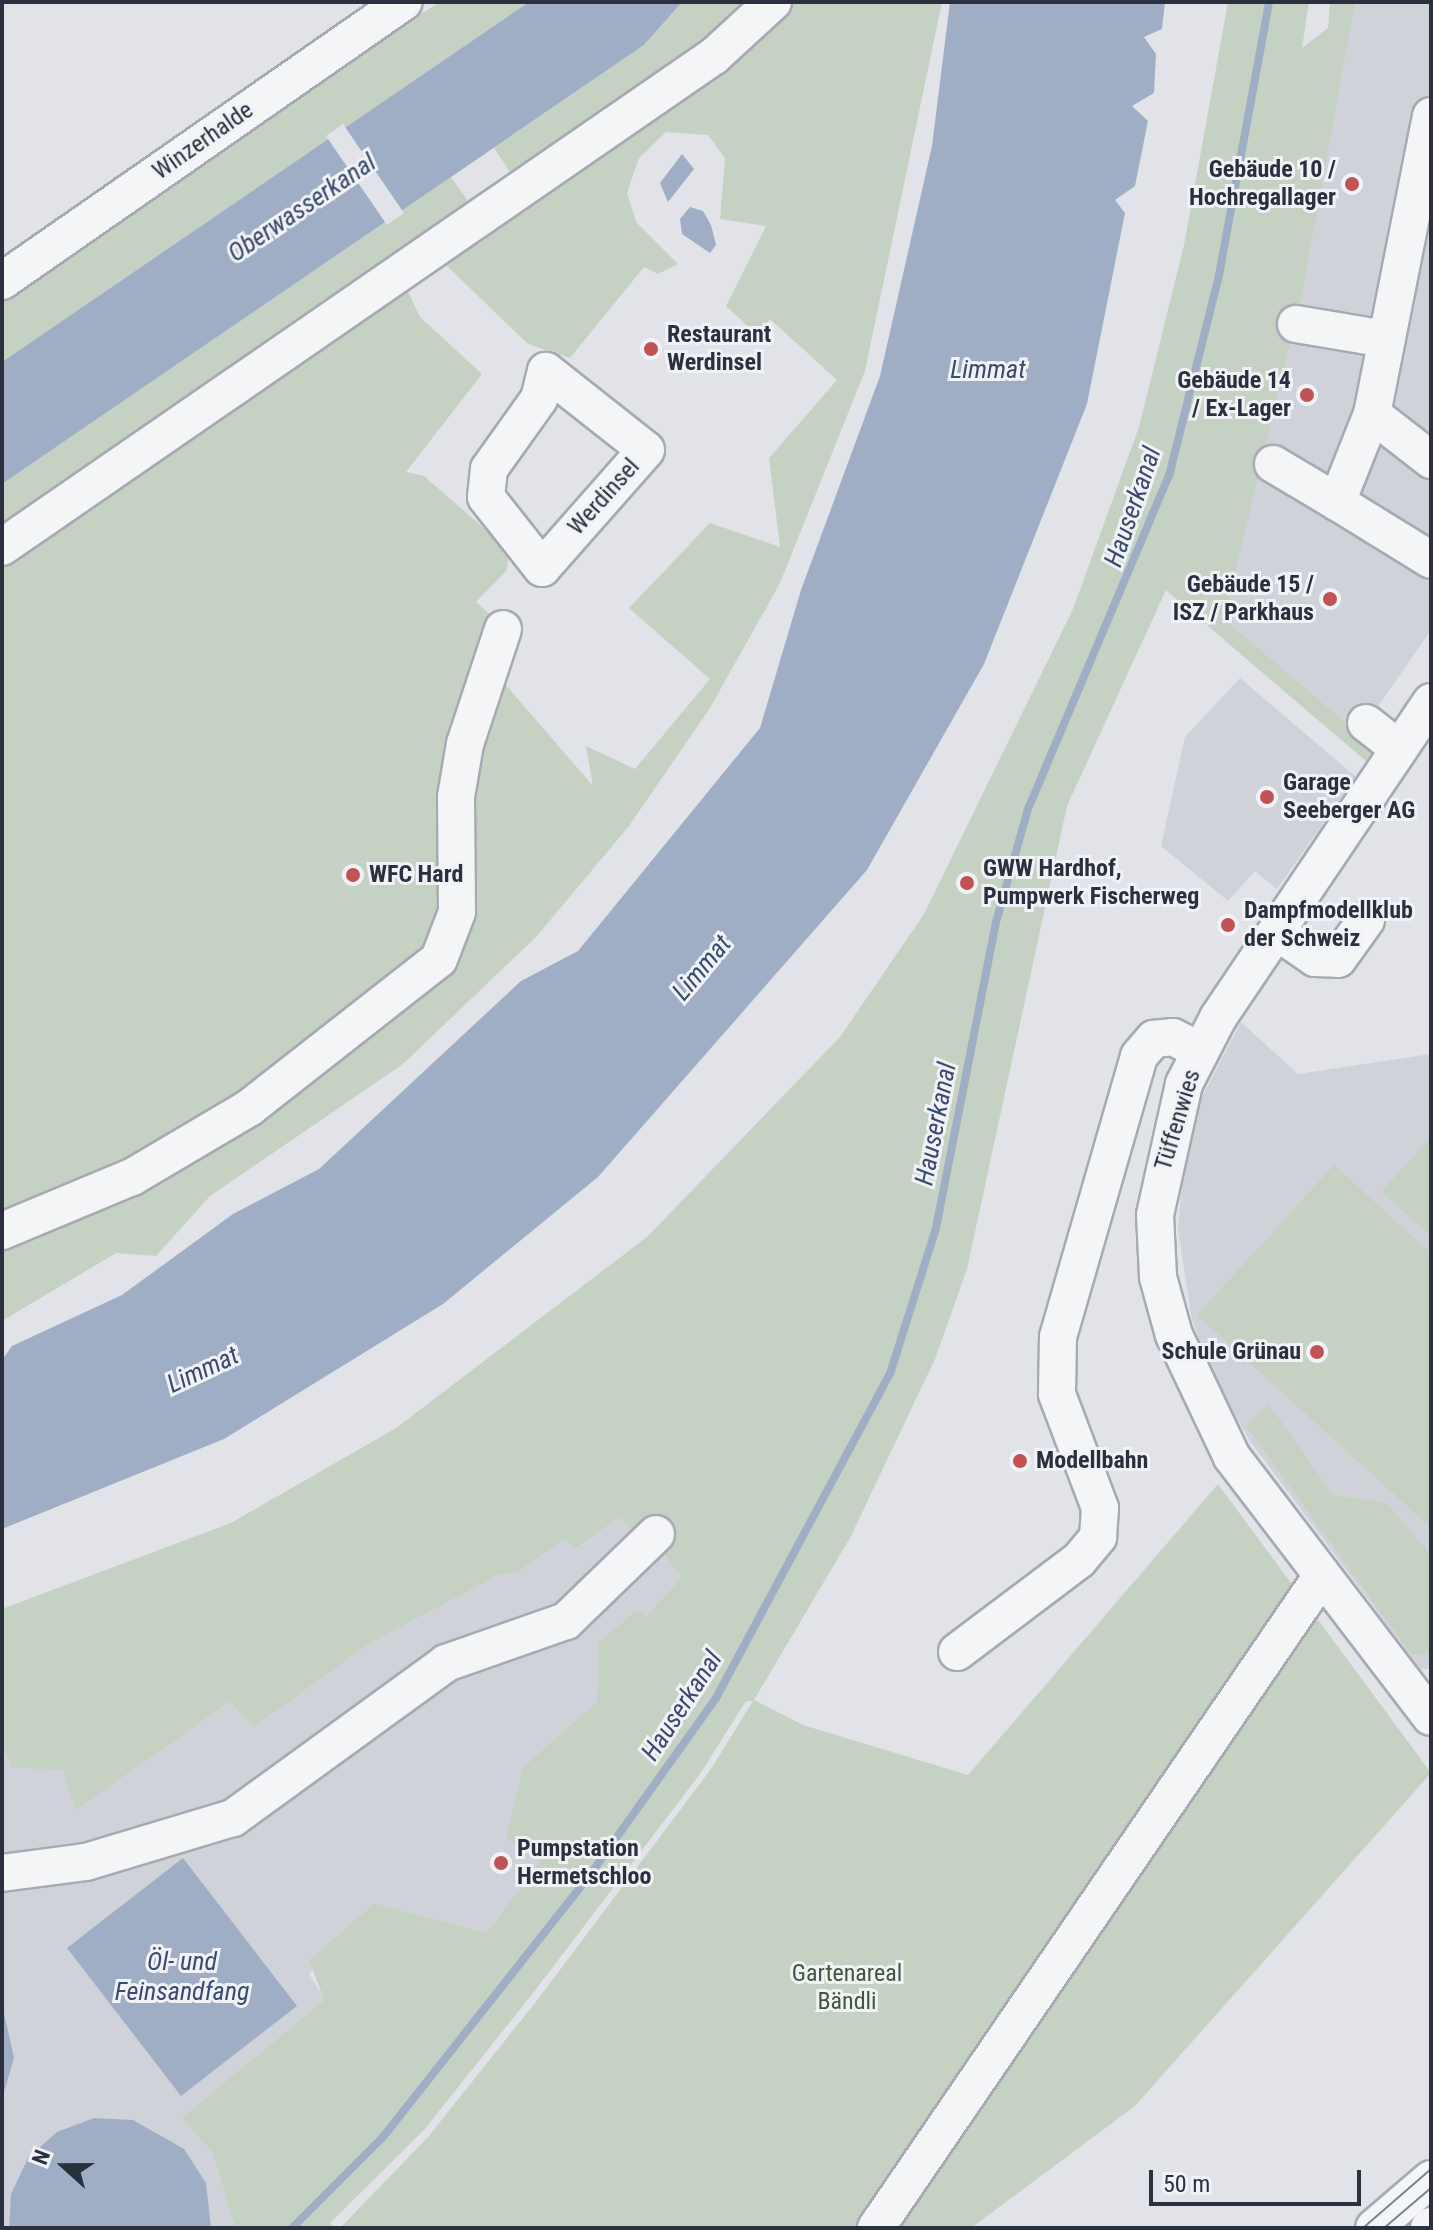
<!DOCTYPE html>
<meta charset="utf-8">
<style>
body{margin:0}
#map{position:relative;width:1433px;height:2230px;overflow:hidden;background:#e1e3e8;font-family:"Roboto Condensed",sans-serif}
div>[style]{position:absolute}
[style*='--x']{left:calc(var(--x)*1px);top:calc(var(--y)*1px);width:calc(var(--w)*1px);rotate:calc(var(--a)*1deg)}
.built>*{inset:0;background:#d0d2da}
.green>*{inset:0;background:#c5d2c3}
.water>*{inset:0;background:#a0aec5}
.pier>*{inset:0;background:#e1e3e8}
.stream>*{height:8px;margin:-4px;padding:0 4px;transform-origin:4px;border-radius:4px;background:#a0aec5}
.roads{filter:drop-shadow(2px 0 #a7aab2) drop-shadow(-2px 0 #a7aab2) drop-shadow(0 2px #a7aab2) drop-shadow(0 -2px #a7aab2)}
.minor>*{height:36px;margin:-18px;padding:0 18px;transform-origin:18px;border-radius:18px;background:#f4f5f7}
.tram>*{height:2px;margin:-1px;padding:0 1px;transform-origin:1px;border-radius:1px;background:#7c8290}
.dots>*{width:22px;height:22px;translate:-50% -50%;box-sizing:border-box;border:4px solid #f1f2f6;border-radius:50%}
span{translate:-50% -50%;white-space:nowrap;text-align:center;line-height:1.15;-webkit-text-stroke:6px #f1f2f6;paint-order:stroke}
.street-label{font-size:24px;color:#2b303f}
.poi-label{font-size:24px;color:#2b303f;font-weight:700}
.right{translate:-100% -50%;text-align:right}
.left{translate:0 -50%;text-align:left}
.park-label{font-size:24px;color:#3c593a}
.water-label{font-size:26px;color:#394b6e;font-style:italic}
.frame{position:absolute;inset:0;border:4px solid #2b303f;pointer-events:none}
.north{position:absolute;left:24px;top:2126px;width:80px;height:80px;-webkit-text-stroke:6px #f1f2f6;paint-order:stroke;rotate:291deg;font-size:22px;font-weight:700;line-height:32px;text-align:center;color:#2b303f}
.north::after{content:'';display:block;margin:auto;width:28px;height:36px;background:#2b303f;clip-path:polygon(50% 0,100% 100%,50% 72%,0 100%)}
.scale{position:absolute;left:1149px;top:2170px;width:212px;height:36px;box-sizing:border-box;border:4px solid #2b303f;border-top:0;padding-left:10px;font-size:24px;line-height:28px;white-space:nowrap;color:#2b303f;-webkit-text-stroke:6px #f1f2f6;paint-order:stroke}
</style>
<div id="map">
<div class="built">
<i style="clip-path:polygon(1345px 2px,1431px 2px,1431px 630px,1359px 734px,1372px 754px,1366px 761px,1184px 605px)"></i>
<i style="clip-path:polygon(1240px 678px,1356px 777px,1277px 889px,1255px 871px,1228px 901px,1161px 846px,1185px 737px)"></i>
<i style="clip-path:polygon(1241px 1022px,1298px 1074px,1431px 1054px,1431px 1669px,1420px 1669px,1250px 1441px,1215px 1382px,1192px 1320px,1178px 1230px,1183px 1169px,1202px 1097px)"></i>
<i style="clip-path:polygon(619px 1518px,633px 1531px,642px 1520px,681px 1578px,646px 1618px,598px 1643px,597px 1701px,523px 1767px,542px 1859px,523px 1893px,487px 1933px,375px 1903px,309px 1974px,325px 1999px,181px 2118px,212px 2152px,235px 2228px,2px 2228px,2px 1745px,13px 1768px,62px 1770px,77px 1809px,230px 1702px,253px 1728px,369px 1644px,499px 1575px,519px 1572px,563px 1540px,577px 1549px)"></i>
</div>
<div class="green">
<i style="clip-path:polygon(440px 2px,529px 2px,2px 362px,2px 276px)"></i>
<i style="clip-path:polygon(682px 2px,942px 2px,865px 371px,780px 583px,710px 708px,629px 826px,537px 936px,403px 1064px,210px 1196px,156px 1256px,116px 1253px,2px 1321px,2px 1238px,424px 984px,493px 670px,593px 786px,586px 746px,635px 769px,710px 679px,629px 608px,710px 523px,780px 547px,769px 458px,837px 380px,770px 319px,756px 334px,726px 306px,766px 226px,720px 219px,725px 158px,708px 135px,666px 132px,639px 158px,627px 193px,636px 222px,678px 264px,658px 274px,644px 267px,570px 358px,528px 344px,447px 266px,446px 255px,524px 193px,494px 148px,644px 45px)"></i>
<i style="clip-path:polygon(1228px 2px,1309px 2px,1302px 48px,1328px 28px,1330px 2px,1355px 2px,1300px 306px,1306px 313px,1286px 310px,1282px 323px,1292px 336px,1224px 619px,1359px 734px,1372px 754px,1366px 761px,1166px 590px,1067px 806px,967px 1269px,935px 1359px,850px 1538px,754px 1700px,803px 1725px,968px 1775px,1218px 1484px,1431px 1773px,1135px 2106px,971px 2228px,340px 2228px,428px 2137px,538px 1999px,711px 1769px,753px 1701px,746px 1701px,700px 1774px,533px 1993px,424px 2130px,330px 2223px,335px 2228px,235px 2228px,212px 2152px,181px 2118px,324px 2000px,309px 1960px,375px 1903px,487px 1933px,542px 1859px,506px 1839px,523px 1767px,597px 1701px,598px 1643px,637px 1610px,646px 1617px,681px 1578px,642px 1521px,633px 1531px,619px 1518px,576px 1549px,563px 1540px,519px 1572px,499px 1575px,369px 1644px,253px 1728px,230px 1702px,76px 1810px,62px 1770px,12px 1768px,2px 1745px,2px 1609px,231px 1523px,396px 1428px,647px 1237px,840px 1037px,924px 914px,1073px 609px,1139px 427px,1184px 245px)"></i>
<i style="clip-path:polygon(451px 177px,468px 201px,393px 259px,420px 317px,482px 374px,406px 472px,424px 476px,509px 550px,507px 570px,476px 602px,493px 617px,448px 927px,346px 1025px,145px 1154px,2px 1226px,2px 484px)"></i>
<i style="clip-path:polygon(1431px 1136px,1431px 1236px,1381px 1192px)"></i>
<i style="clip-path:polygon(1334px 1165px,1431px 1253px,1431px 1528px,1197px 1315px)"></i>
<i style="clip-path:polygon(1268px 1403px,1333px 1495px,1387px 1503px,1431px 1555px,1431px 1655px,1411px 1654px,1246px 1426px)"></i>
</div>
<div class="water">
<i style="clip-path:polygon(529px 2px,682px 2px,644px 45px,2px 484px,2px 362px)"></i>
<i style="clip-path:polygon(950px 2px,1165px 2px,1162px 29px,1144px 37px,1156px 54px,1154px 93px,1132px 106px,1148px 121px,1135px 186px,1115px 200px,1125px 213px,1087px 404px,984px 664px,867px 870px,598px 1177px,443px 1304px,224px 1439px,2px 1529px,2px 1360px,12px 1346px,122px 1295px,233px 1214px,319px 1169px,521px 981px,578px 951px,760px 728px,801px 590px,880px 376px,932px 146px)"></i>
<i style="clip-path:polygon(682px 154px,694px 169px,668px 202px,660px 183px)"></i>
<i style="clip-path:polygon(690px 207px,703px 211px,711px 225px,716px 245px,710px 253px,682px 234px,680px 219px)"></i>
<i style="clip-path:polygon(183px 1858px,297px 2006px,181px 2096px,67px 1948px)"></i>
<i style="clip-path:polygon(2px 2004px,14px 2058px,2px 2099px)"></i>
<i style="clip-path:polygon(94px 2118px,133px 2120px,184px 2149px,206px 2183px,211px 2228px,9px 2228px,11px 2194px,28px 2158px,57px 2132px)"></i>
</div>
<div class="pier">
<i style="clip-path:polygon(343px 124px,404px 213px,387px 225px,326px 136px)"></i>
</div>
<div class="stream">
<i style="--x:292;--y:2228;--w:129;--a:-45"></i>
<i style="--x:383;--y:2137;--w:337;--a:-51.7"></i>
<i style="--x:592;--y:1872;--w:214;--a:-54.5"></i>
<i style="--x:716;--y:1698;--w:368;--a:-61.8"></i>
<i style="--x:890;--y:1374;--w:153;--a:-72.5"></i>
<i style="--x:936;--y:1228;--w:312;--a:-78.9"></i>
<i style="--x:996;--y:922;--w:117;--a:-74.2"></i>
<i style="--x:1028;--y:809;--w:362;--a:-67.1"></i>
<i style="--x:1169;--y:476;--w:207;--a:-76"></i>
<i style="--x:1219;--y:275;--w:278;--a:-79.6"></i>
</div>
<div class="roads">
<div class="minor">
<i style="--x:1431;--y:116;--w:304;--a:101.2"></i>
<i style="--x:1372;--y:414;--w:75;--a:37.9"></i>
<i style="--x:2;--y:281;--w:489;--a:-34.8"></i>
<i style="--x:1296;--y:324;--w:91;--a:9.5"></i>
<i style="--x:546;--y:371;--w:127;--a:38.3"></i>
<i style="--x:646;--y:450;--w:157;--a:131.4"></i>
<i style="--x:542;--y:568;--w:90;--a:-128.3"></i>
<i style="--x:486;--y:497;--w:28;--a:-84"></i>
<i style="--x:489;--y:469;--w:86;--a:-54.5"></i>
<i style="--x:539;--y:399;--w:29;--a:-76"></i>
<i style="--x:1372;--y:414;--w:95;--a:111.7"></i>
<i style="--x:1337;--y:502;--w:110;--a:31.7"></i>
<i style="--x:1273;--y:464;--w:74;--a:30.7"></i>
<i style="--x:2;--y:547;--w:865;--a:-34.59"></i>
<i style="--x:714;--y:56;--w:80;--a:-42.5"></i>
<i style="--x:1431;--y:702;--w:381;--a:124"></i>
<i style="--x:1218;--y:1018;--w:74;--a:117.3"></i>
<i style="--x:1184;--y:1084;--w:134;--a:102.5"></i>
<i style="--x:1155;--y:1215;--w:62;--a:87.2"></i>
<i style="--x:1158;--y:1277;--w:60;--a:74.6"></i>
<i style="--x:1174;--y:1335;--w:135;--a:64.6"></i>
<i style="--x:1232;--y:1457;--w:327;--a:52.6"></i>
<i style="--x:1366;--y:723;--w:41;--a:38"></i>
<i style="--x:1277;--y:932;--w:46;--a:34.4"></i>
<i style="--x:1315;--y:958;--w:23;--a:2"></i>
<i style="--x:1338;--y:959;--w:48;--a:-54.3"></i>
<i style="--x:2;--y:1231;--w:141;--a:-22.6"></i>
<i style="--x:132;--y:1177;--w:136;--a:-30.5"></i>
<i style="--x:249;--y:1108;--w:241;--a:-38.1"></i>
<i style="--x:439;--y:959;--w:50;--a:-69"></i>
<i style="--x:457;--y:912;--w:115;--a:-90.5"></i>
<i style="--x:456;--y:797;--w:54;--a:-80.4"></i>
<i style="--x:465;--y:744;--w:121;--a:-71.7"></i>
<i style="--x:957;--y:1652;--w:153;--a:-37"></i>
<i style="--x:1079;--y:1560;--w:30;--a:-50"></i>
<i style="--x:1098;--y:1537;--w:29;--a:-86"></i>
<i style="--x:1100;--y:1508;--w:122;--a:-110.7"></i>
<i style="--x:1057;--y:1394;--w:57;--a:-89"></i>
<i style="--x:1058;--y:1337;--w:292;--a:-73.9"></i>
<i style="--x:1139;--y:1056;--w:23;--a:-49"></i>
<i style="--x:1154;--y:1039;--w:19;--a:-6"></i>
<i style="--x:1173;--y:1037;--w:31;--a:27"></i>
<i style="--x:2;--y:1873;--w:85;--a:-7.5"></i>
<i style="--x:86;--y:1862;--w:153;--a:-16.7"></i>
<i style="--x:233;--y:1818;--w:263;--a:-36"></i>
<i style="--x:446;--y:1663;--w:127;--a:-19.3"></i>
<i style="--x:566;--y:1621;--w:125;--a:-44"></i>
<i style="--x:876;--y:2228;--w:789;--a:-55.64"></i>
<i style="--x:1374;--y:2228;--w:75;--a:-40.7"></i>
<i style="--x:1429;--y:2228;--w:3;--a:-45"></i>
</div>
</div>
<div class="tram">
<i style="--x:1363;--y:2228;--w:90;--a:-40.9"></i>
<i style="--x:1384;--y:2228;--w:62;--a:-40.4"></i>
</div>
<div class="dots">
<i style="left:1352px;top:184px;background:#c15357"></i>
<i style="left:651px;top:349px;background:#c15357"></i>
<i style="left:1307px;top:395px;background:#c15357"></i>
<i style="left:1330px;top:599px;background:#c15357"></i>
<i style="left:1267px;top:797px;background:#c15357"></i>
<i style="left:353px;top:875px;background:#c15357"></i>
<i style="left:967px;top:883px;background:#c15357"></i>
<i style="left:1228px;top:925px;background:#c15357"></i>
<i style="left:1317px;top:1352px;background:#c15357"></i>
<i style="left:1020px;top:1461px;background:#c15357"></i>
<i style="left:501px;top:1863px;background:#c15357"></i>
</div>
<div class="street-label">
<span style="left:203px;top:141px;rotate:-35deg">Winzerhalde</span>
<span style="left:604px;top:497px;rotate:-48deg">Werdinsel</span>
<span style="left:1178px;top:1120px;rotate:-73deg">Tüffenwies</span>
</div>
<div class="poi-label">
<span class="right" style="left:1336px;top:184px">Gebäude 10 /<br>Hochregallager</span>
<span class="left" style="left:667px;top:349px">Restaurant<br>Werdinsel</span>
<span class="right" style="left:1291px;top:395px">Gebäude 14<br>/ Ex-Lager</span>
<span class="right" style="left:1314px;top:599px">Gebäude 15 /<br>ISZ / Parkhaus</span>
<span class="left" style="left:1283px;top:797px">Garage<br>Seeberger AG</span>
<span class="left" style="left:983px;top:883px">GWW Hardhof,<br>Pumpwerk Fischerweg</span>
<span class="left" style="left:369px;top:875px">WFC Hard</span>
<span class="left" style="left:1244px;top:925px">Dampfmodellklub<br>der Schweiz</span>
<span class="right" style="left:1301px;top:1352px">Schule Grünau</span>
<span class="left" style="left:1036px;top:1461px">Modellbahn</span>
<span class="left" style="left:517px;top:1863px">Pumpstation<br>Hermetschloo</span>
</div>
<div class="park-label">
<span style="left:847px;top:1988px">Gartenareal<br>Bändli</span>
</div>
<div class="water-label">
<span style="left:302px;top:208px;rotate:-34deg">Oberwasserkanal</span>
<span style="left:988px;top:370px">Limmat</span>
<span style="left:1133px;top:507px;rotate:-71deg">Hauserkanal</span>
<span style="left:702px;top:968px;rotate:-50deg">Limmat</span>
<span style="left:936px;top:1124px;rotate:-79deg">Hauserkanal</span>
<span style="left:203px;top:1370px;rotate:-25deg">Limmat</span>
<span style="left:682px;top:1706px;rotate:-57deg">Hauserkanal</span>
<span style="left:182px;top:1977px">Öl- und<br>Feinsandfang</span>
</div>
<div class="frame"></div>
<div class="north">N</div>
<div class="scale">50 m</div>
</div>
